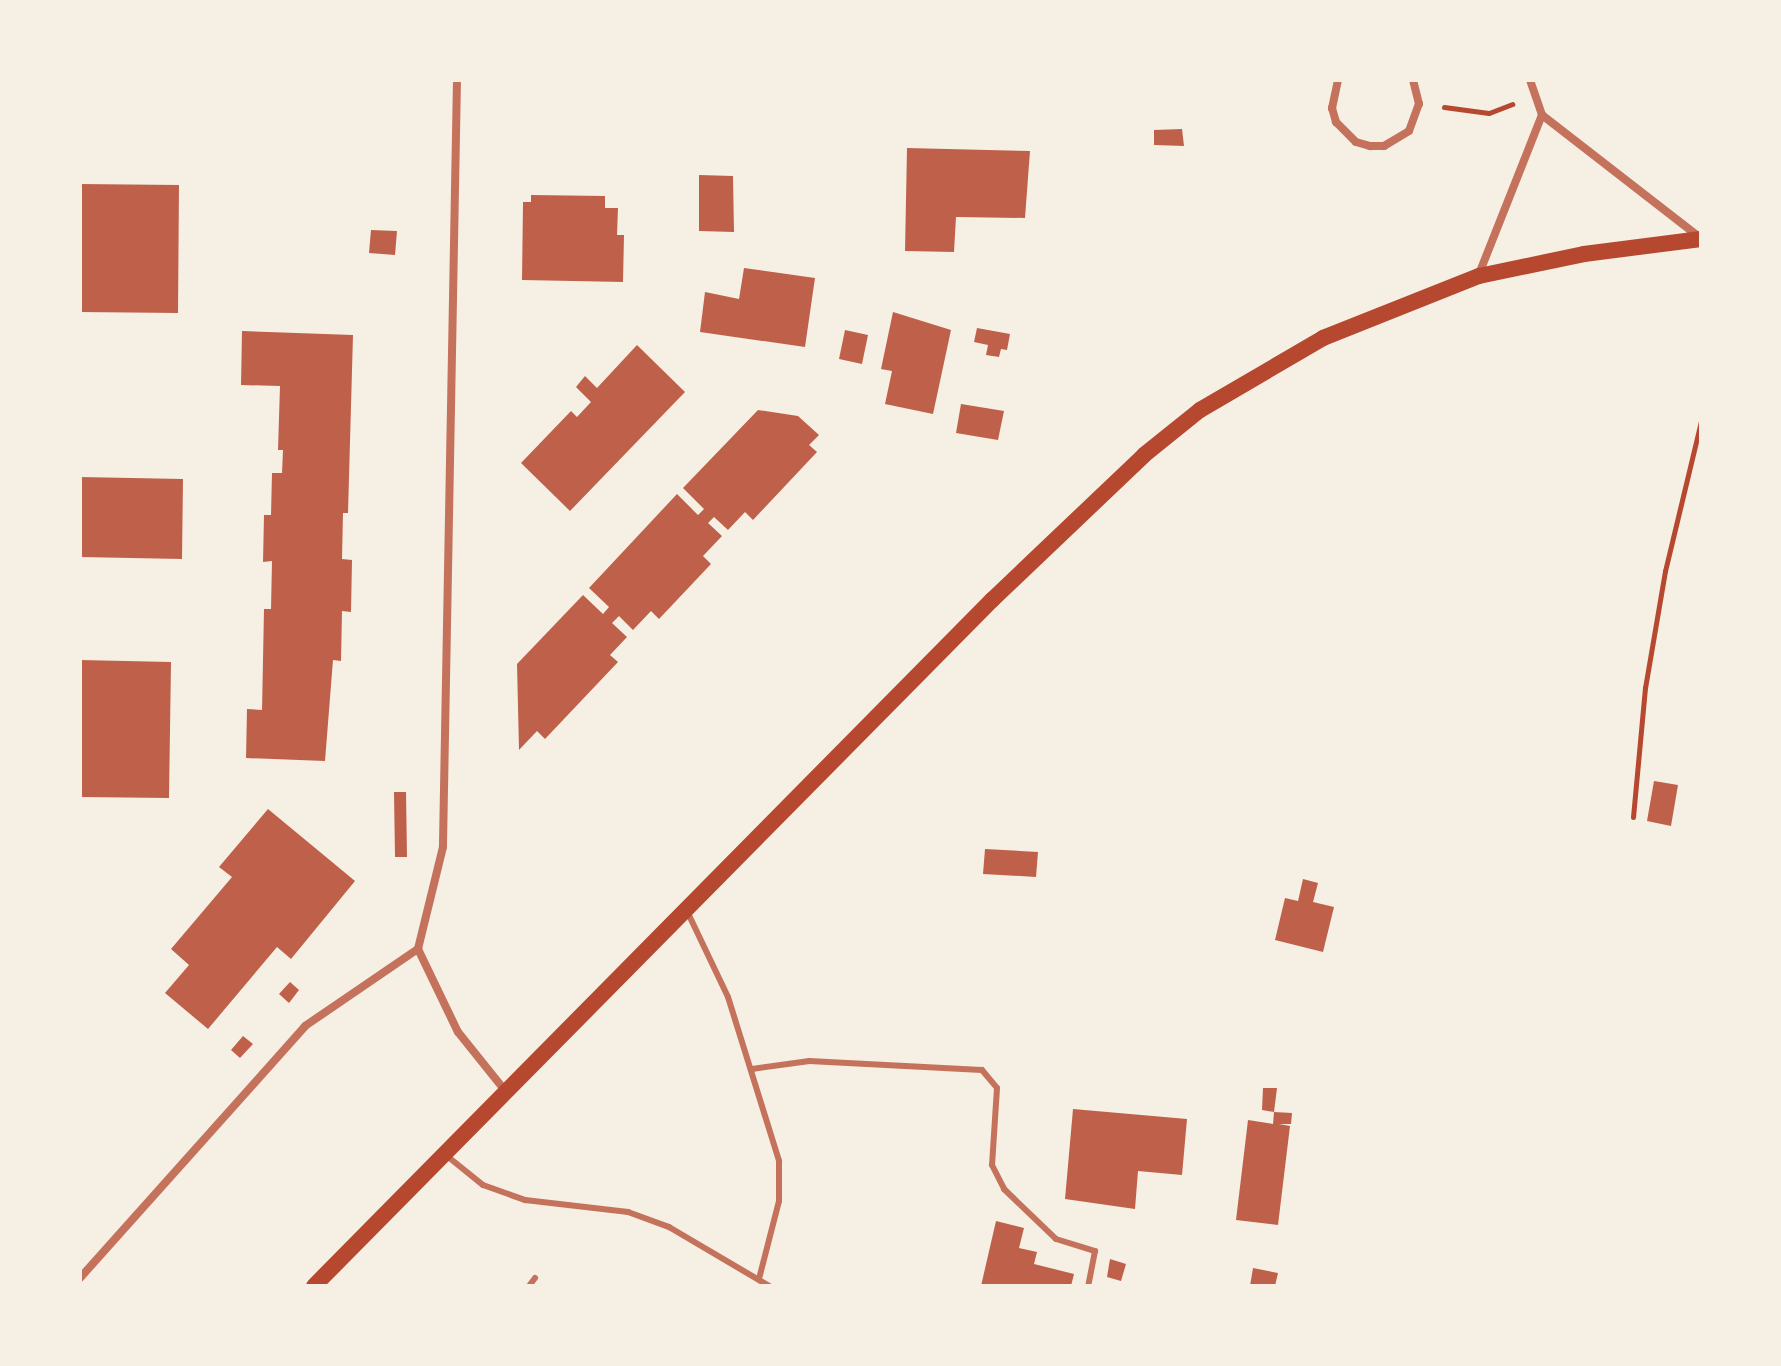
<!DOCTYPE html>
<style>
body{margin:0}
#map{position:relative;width:1781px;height:1366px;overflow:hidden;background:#f6efe4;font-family:"Noto Sans",sans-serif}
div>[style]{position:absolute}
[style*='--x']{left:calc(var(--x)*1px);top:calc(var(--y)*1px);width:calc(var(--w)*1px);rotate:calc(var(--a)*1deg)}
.building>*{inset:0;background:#bf614a}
.path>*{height:5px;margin:-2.5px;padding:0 2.5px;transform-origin:2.5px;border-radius:2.5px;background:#b5482f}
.service>*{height:6px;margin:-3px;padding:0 3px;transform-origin:3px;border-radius:3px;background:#c5725c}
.minor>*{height:8px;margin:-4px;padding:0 4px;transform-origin:4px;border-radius:4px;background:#c5725c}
.secondary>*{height:16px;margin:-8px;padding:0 8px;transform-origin:8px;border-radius:8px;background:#b5482f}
span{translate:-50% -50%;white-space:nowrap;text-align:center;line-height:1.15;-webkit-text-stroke:7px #f6efe4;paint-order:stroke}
.frame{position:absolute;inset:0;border:82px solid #f6efe4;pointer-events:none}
</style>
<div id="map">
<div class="building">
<i style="clip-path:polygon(1182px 129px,1184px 146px,1154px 145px,1154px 130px)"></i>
<i style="clip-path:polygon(907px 148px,1030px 151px,1025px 218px,956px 217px,954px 252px,905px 251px)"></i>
<i style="clip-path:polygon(699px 175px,733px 176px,734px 232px,699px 231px)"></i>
<i style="clip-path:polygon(80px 184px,179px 185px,178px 313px,80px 312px)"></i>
<i style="clip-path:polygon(531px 195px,605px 196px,605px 208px,618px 208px,617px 235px,624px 235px,623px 282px,522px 280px,523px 202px,531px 202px)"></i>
<i style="clip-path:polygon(371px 230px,397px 231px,395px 255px,369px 253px)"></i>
<i style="clip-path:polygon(744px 268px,815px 278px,805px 347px,700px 332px,705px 292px,739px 299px)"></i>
<i style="clip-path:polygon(893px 312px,951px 330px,933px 414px,885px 404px,892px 371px,881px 369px)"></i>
<i style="clip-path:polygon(977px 328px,1010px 334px,1007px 350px,1001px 349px,999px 357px,986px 355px,988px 345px,974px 342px)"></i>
<i style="clip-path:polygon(845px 330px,868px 335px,862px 364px,839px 359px)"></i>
<i style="clip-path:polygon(242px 331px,353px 335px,348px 513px,343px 513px,342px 559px,352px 560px,351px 612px,342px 611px,341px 661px,333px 660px,325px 761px,246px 758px,247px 709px,262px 710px,264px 609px,271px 609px,272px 561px,263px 562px,264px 515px,271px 515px,272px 473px,282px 473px,283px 450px,278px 450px,280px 386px,241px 385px)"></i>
<i style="clip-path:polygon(637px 345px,685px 392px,570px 511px,521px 463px,571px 411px,577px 417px,591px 402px,576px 387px,585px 376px,597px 388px)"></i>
<i style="clip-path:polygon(961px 404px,1004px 411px,998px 440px,956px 433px)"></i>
<i style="clip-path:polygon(758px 410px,798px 416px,819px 435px,809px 445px,817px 452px,753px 520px,745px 512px,728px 530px,714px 517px,708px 523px,722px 536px,703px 556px,711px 564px,659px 619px,651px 611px,633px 630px,619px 616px,612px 623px,627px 637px,610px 655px,618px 662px,545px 739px,537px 731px,519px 750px,517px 664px,583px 595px,603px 614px,609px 607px,589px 588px,677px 494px,698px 515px,704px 509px,683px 488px)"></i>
<i style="clip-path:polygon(80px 477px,183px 479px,182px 559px,80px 557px)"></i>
<i style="clip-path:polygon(80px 660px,171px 662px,169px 798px,80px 797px)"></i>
<i style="clip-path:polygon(1654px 781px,1678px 785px,1671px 826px,1647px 821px)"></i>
<i style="clip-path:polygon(394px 792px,406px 792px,407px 857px,395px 857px)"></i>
<i style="clip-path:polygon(268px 809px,355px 881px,291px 959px,277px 947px,208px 1029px,165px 993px,189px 965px,171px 949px,232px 877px,219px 867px)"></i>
<i style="clip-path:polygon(985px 849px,1038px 852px,1036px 877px,983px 874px)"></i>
<i style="clip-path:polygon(1303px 879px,1318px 883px,1313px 902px,1334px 907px,1323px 952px,1275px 940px,1285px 898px,1298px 901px)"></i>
<i style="clip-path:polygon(290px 982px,299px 990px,289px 1003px,279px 994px)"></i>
<i style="clip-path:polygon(243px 1036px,253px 1044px,240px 1058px,231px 1050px)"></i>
<i style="clip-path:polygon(1263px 1088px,1277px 1088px,1274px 1112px,1262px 1110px)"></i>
<i style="clip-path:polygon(1073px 1109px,1187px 1119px,1182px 1175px,1138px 1171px,1135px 1209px,1065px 1199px)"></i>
<i style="clip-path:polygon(1274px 1112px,1292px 1113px,1291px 1124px,1279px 1124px,1290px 1126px,1278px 1225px,1236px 1220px,1248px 1120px,1273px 1124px)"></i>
<i style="clip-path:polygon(996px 1221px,1024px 1228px,1019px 1248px,1037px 1252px,1034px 1264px,1074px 1274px,1071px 1286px,981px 1286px)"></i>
<i style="clip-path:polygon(1110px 1259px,1126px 1264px,1121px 1281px,1107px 1277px)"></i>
<i style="clip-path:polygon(1253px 1268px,1278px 1273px,1275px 1286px,1250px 1286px)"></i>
</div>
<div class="path">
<i style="--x:1444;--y:107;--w:45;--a:7.6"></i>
<i style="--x:1489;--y:113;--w:25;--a:-21"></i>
<i style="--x:1633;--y:817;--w:130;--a:-84.7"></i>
<i style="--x:1645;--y:688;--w:119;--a:-80.3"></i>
<i style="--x:1665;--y:571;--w:154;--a:-76.5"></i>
</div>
<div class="service">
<i style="--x:687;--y:911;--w:95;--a:64.5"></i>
<i style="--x:728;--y:997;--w:172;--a:72.7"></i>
<i style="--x:779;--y:1161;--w:40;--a:90"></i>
<i style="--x:779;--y:1201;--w:81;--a:104.4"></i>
<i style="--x:752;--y:1069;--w:58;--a:-8"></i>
<i style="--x:809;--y:1061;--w:173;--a:3"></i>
<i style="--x:982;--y:1070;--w:23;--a:50"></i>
<i style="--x:997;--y:1088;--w:77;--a:93.7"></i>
<i style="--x:992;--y:1165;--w:27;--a:63"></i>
<i style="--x:1004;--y:1189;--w:72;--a:43.9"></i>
<i style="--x:1056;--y:1239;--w:41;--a:17.1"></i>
<i style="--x:1095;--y:1251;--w:36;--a:101"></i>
<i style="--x:447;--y:1156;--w:46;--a:38.9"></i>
<i style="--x:483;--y:1185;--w:45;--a:19.7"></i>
<i style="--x:525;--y:1200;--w:104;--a:6.6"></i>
<i style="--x:628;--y:1212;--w:44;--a:20.1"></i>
<i style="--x:669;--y:1227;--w:116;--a:30.5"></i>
<i style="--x:529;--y:1286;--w:10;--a:-53"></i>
</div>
<div class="minor">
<i style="--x:457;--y:80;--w:767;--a:91.05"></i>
<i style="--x:443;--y:847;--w:105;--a:103.8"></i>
<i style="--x:418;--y:949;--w:92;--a:64.3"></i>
<i style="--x:458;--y:1032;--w:77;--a:51.3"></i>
<i style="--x:1338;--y:80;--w:29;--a:102"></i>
<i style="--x:1332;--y:108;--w:15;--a:74"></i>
<i style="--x:1336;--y:122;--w:28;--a:45"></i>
<i style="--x:1356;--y:142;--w:15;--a:16"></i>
<i style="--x:1370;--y:146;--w:14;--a:0"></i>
<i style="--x:1384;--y:146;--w:29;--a:-31"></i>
<i style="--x:1409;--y:131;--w:29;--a:-70"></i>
<i style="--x:1419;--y:104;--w:25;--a:-104"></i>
<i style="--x:1530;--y:80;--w:37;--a:71"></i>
<i style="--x:1542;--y:115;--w:199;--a:37.8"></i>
<i style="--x:1479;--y:274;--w:171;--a:-68.4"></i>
<i style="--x:80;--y:1278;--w:338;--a:-48.2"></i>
<i style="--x:305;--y:1026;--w:137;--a:-34.3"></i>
</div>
<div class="secondary">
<i style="--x:314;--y:1286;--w:965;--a:-45.34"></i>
<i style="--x:992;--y:600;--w:210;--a:-43.6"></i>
<i style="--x:1144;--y:455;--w:72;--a:-38.8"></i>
<i style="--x:1200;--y:410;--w:143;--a:-30.3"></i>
<i style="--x:1323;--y:338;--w:168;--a:-21.7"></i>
<i style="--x:1479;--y:276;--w:107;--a:-11.8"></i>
<i style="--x:1584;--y:254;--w:118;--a:-7.3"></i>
</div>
<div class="frame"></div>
</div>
